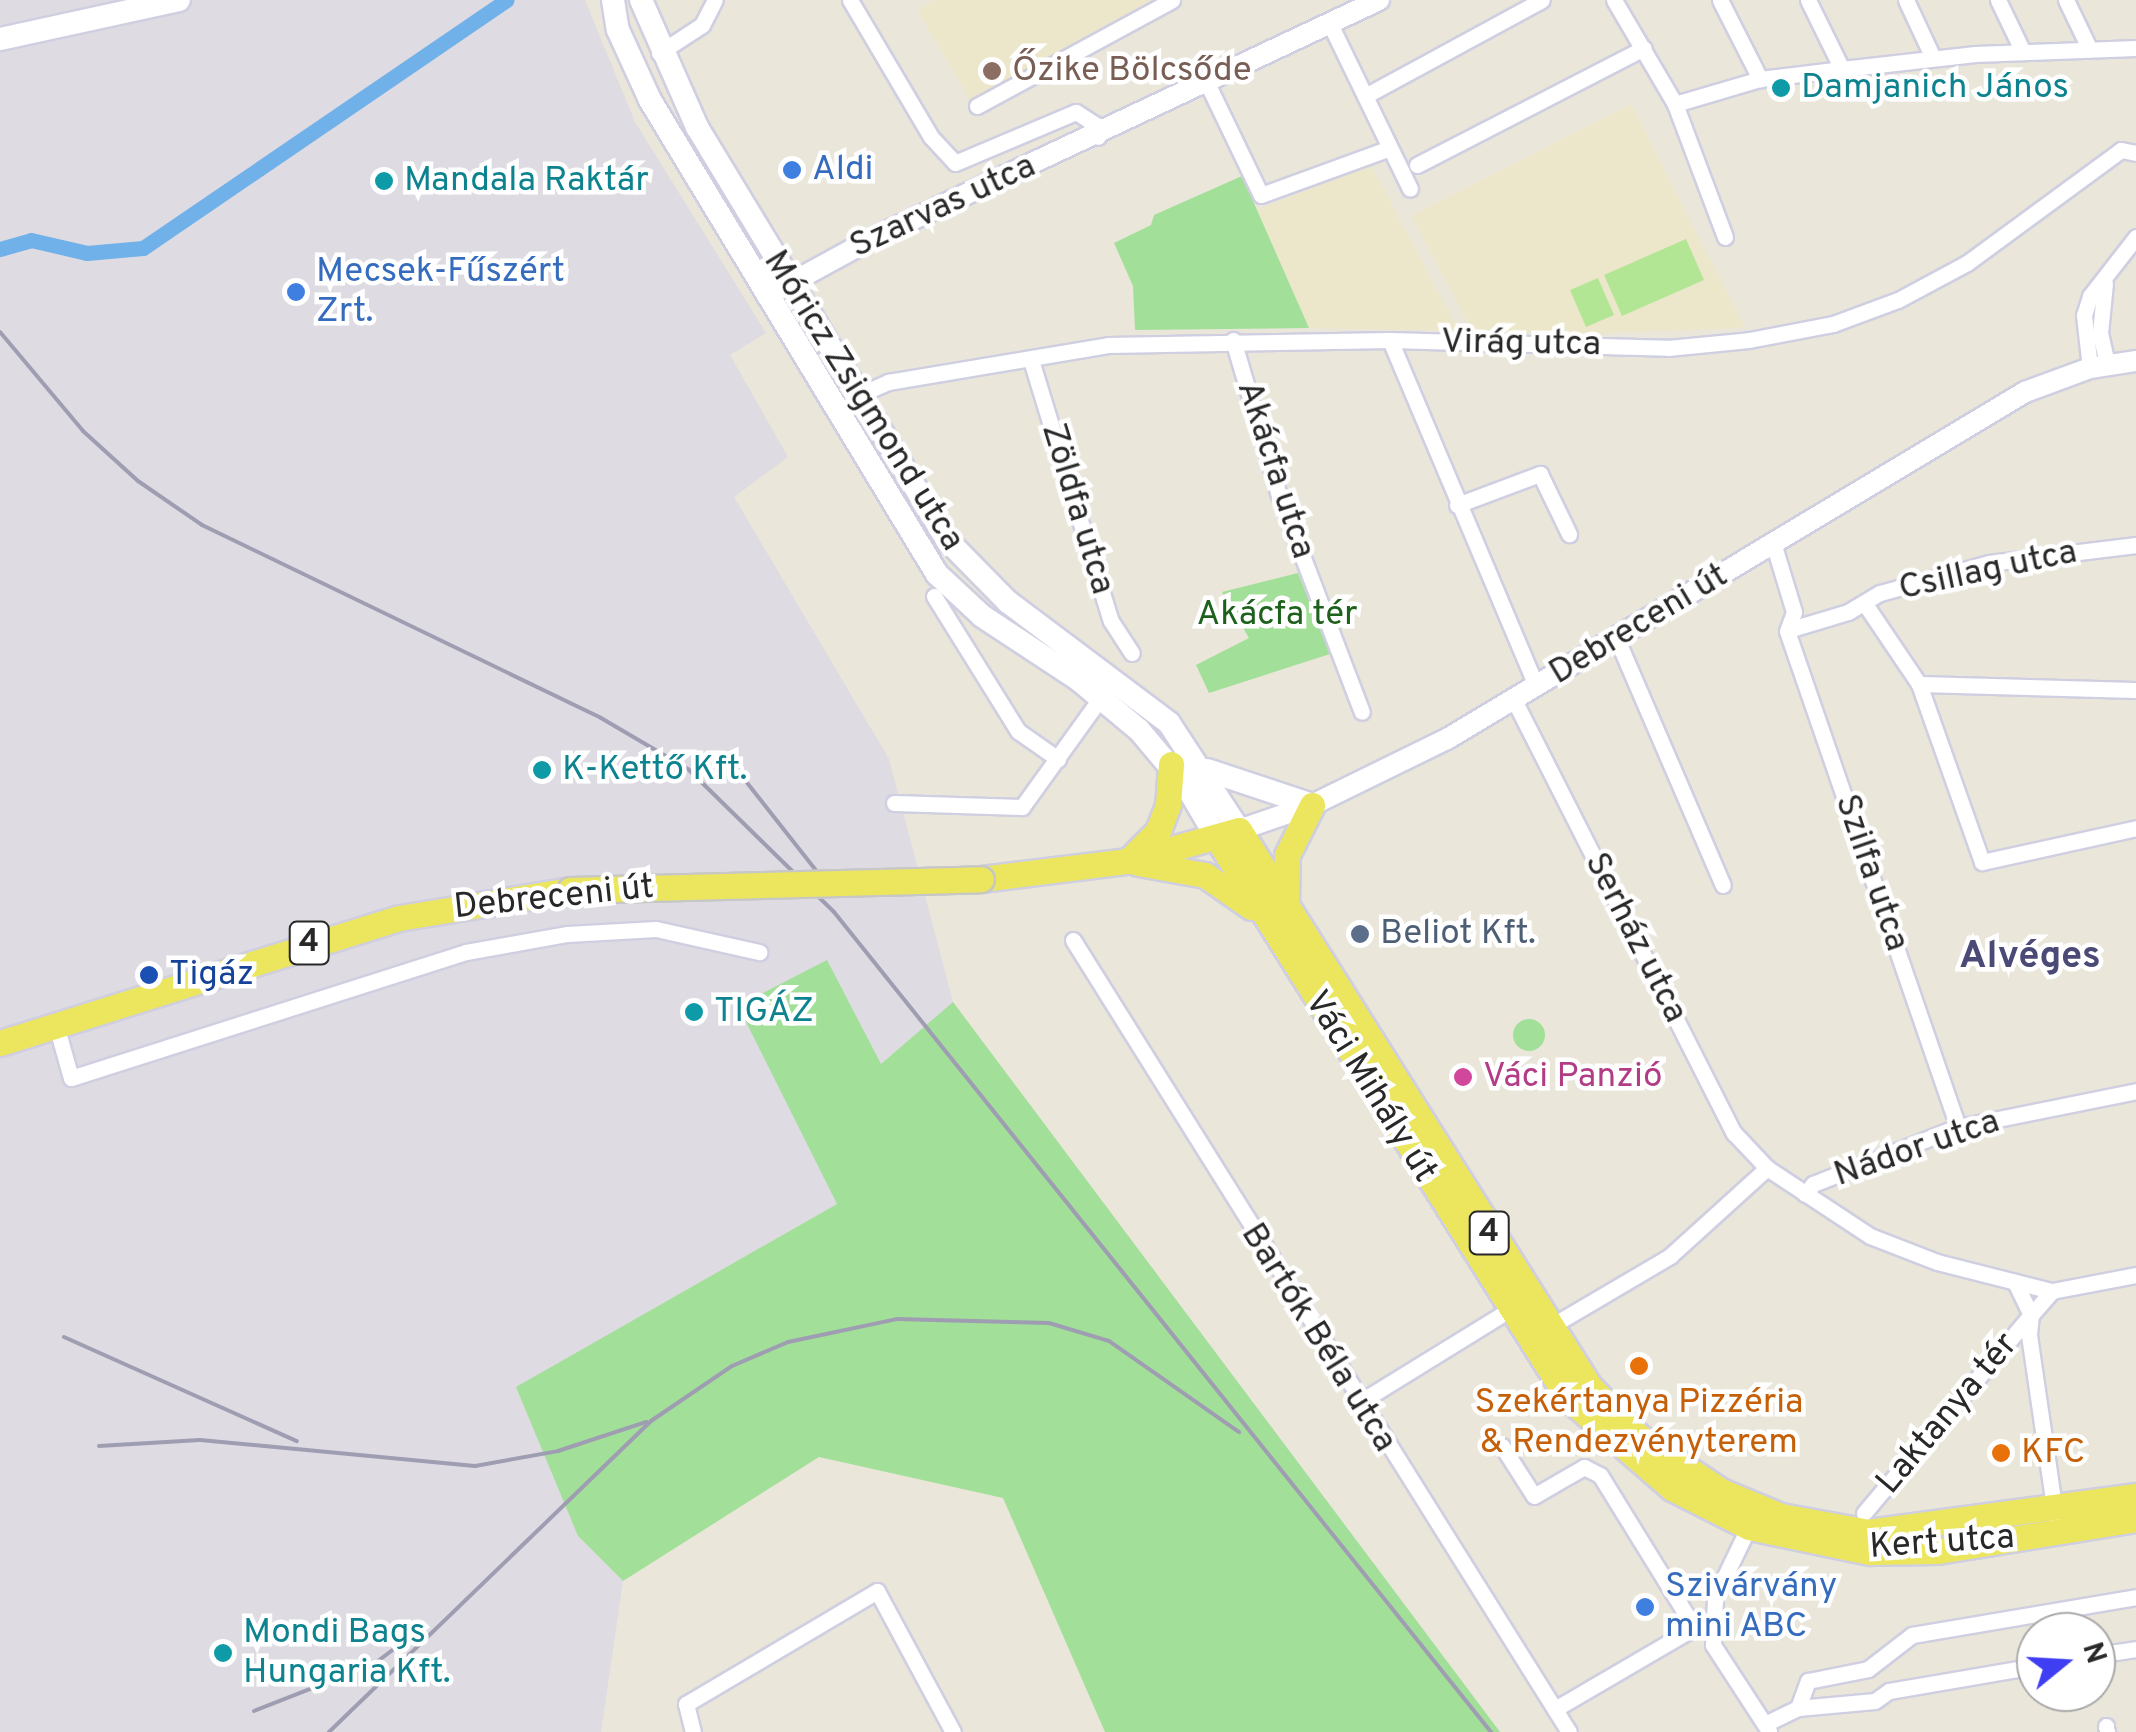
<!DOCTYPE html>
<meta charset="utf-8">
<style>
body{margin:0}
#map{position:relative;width:2136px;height:1732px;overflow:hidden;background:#eae6da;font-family:Overpass,sans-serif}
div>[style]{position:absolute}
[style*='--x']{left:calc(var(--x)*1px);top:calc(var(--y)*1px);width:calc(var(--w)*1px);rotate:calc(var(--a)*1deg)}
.industrial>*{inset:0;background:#dedbe2}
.education>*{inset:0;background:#ece7ca}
.green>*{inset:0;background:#a2df98}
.round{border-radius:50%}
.pitch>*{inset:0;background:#b3e694}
.canal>*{height:15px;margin:-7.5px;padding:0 7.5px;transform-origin:7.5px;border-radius:7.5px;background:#70b1e9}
.roads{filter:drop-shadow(2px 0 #cfcfe1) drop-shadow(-2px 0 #cfcfe1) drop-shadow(0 2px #cfcfe1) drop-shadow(0 -2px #cfcfe1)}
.minor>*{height:15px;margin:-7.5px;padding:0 7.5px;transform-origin:7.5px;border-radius:7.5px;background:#fff}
.tertiary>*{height:20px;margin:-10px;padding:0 10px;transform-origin:10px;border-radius:10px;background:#fff}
.secondary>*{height:22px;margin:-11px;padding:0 11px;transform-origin:11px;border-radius:11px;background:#fff}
.primary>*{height:25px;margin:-12.5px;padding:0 12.5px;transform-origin:12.5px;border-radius:12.5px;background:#ebe65e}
.rail>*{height:4px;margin:-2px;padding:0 2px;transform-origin:2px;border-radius:2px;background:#9e9db2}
.bridges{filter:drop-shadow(2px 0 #c7c7c7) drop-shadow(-2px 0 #c7c7c7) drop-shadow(0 2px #c7c7c7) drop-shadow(0 -2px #c7c7c7)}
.primary-bridge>*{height:25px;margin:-12.5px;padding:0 12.5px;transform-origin:12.5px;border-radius:12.5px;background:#ebe65e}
.dots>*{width:28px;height:28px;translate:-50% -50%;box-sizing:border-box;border:5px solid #fff;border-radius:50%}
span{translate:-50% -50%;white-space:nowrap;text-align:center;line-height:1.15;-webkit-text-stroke:9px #fff;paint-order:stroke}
.shield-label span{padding:2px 8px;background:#fff;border:2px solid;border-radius:8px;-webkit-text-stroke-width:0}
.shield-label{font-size:32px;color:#282828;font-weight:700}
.education-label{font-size:35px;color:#785e54}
.left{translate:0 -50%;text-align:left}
.culture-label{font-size:35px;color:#0d838f}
.shop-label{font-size:35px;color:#366cbe}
.street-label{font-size:35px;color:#282828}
.park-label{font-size:35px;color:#1d611c}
.service-label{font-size:35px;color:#4e5e75}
.transit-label{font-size:35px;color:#164399}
.hotel-label{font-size:35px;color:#b23c85}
.food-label{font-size:35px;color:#c56008}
.neighbourhood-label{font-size:38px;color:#4b4a77;font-weight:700}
.north{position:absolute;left:2016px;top:1612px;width:100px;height:100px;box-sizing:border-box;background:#fff;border:2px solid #a9a9a9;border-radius:50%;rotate:72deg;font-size:28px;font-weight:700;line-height:40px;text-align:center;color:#282828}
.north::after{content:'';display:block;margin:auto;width:35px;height:45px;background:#403ef3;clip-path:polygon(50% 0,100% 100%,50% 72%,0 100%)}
</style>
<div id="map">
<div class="industrial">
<i style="clip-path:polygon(0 0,585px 0,635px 122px,766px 333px,730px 355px,788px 457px,734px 497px,889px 759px,953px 1002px,881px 1064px,926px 1153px,517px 1387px,578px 1536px,623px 1581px,601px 1732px,0 1732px)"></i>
</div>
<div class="education">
<i style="clip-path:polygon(934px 0,1161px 0,973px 104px,917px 10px)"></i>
<i style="clip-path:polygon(1631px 104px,1745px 328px,1581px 334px,1472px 330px,1411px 216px)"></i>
<i style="clip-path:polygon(1371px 165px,1459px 331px,1309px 328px,1257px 210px)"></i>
</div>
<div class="green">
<i style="clip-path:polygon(1242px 176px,1309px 328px,1135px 330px,1133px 286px,1114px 243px,1151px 225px,1154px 215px)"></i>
<i style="clip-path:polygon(1298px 573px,1330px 654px,1209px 693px,1196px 665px,1249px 638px,1222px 592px)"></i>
<i style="clip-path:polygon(827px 960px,881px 1064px,953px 1002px,1500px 1732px,1105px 1732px,1003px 1498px,819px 1457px,623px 1581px,578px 1536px,516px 1387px,837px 1204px,738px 1006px)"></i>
<i class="round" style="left:1513px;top:1019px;width:32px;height:32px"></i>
</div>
<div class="pitch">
<i style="clip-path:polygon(1686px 239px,1704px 280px,1622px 316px,1604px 275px)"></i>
<i style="clip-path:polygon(1598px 278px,1614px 315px,1586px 327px,1570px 290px)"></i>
</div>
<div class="canal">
<i style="--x:0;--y:249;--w:32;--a:-16"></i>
<i style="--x:31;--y:240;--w:57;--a:13.1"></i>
<i style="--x:87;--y:253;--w:56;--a:-5.1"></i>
<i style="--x:143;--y:248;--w:440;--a:-34.3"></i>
</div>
<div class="roads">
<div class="minor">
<i style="--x:850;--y:0;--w:159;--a:59.4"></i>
<i style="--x:931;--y:137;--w:35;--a:47"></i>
<i style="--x:955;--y:163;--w:131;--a:-22.9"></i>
<i style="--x:1076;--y:112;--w:24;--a:33"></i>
<i style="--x:1096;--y:125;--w:12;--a:81"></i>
<i style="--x:1614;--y:0;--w:121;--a:59.6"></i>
<i style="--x:1675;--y:104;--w:142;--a:69.4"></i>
<i style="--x:1720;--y:0;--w:89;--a:63.1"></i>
<i style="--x:1808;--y:0;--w:77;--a:63.8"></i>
<i style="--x:1906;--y:0;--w:64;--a:65"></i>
<i style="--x:1998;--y:0;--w:58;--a:64.3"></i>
<i style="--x:2066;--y:0;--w:55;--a:64.4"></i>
<i style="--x:1330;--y:24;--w:183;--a:64.1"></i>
<i style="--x:659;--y:53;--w:51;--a:-33.1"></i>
<i style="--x:702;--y:25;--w:28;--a:-63"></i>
<i style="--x:1208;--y:85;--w:122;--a:64.3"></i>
<i style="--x:1261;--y:195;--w:137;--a:-20"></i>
<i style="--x:1365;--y:96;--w:201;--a:-28.5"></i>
<i style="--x:1675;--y:104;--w:89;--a:-16.4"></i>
<i style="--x:1760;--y:79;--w:83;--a:-7"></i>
<i style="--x:1842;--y:69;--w:134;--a:-6.4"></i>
<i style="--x:1975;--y:54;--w:161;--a:-2.1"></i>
<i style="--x:977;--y:106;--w:222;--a:-28.5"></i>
<i style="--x:1417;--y:165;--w:255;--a:-27.3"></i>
<i style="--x:2105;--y:283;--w:50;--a:95.7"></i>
<i style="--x:2100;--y:333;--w:32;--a:77"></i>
<i style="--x:1233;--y:340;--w:162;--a:73.5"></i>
<i style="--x:1279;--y:495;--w:232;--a:69.1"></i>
<i style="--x:1390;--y:340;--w:376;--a:67.1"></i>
<i style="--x:1031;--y:360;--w:273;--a:73"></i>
<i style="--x:1111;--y:621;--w:38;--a:57"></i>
<i style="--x:2090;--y:368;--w:53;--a:-96.5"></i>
<i style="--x:2084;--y:315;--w:20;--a:-72"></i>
<i style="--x:2090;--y:296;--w:75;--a:-52.1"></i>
<i style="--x:861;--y:394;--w:30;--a:-24"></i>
<i style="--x:888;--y:382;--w:223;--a:-9.5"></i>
<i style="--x:1108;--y:345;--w:282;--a:-1"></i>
<i style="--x:1390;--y:340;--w:278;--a:1.6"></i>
<i style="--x:1668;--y:348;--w:81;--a:-5.6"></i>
<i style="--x:1749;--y:340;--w:86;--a:-10.8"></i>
<i style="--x:1833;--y:324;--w:69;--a:-20.3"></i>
<i style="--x:1898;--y:300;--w:78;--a:-28.2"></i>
<i style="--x:1967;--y:263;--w:191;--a:-36.3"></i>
<i style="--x:2121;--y:150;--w:15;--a:11"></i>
<i style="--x:1457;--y:505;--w:89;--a:-20.5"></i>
<i style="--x:1540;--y:474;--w:67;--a:64.2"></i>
<i style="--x:1774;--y:546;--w:69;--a:73.1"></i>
<i style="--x:1794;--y:612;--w:20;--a:110"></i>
<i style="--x:1787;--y:631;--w:525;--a:70.98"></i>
<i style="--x:934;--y:596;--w:159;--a:58.1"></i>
<i style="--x:1018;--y:731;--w:49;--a:35"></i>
<i style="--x:1865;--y:604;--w:97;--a:56"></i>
<i style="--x:1919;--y:684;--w:217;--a:1.6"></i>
<i style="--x:1788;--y:630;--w:63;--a:-16.7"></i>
<i style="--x:1848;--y:612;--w:37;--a:-31"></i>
<i style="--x:1880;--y:593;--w:113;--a:-15.4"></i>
<i style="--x:1989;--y:563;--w:148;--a:-7"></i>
<i style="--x:1616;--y:637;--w:270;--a:66.7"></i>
<i style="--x:1919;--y:684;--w:189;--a:70.5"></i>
<i style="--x:1982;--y:862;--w:158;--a:-12.4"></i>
<i style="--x:1514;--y:700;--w:486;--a:63.1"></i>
<i style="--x:1734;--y:1133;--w:48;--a:46.7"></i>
<i style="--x:1767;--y:1168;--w:123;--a:33.4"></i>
<i style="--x:1870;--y:1236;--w:72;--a:21.2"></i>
<i style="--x:1937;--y:1262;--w:119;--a:14.2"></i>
<i style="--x:2052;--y:1291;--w:86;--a:-10.8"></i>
<i style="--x:894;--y:803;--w:128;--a:1.8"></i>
<i style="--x:1022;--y:807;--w:135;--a:-54.3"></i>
<i style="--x:1073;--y:940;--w:934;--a:57.94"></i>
<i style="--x:56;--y:1025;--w:55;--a:74.2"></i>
<i style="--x:71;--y:1078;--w:415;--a:-17.7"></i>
<i style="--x:466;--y:952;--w:103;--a:-10.1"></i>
<i style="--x:567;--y:934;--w:89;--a:-3.2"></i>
<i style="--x:656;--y:929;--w:106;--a:12.6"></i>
<i style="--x:1805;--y:1194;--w:13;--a:-51"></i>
<i style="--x:1813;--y:1184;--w:156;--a:-21.5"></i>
<i style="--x:1958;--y:1127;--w:182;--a:-11.4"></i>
<i style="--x:2052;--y:1291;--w:32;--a:131"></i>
<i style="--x:2031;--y:1315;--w:20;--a:96"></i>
<i style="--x:2029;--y:1335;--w:181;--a:81.7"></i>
<i style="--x:1548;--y:1328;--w:142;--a:-30.5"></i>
<i style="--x:1670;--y:1256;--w:131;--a:-42.2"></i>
<i style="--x:1360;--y:1402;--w:175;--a:-31.7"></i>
<i style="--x:1502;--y:1446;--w:59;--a:57.4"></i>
<i style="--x:1534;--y:1496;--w:58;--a:-30.1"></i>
<i style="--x:1584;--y:1467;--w:18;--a:27"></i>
<i style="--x:1600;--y:1475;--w:175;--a:58.3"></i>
<i style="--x:1864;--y:1513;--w:259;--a:-49.9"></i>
<i style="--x:2031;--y:1315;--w:37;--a:-116"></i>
<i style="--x:1752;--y:1520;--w:85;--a:115.7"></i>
<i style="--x:1715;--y:1597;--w:48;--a:92.4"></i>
<i style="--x:1713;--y:1645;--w:103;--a:56.9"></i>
<i style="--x:2096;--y:1655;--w:40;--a:-8.5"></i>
<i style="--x:1798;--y:1708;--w:29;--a:-70"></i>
<i style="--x:1808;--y:1681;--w:61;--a:-11.3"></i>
<i style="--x:1868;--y:1669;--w:56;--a:-37.7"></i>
<i style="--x:1912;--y:1635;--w:227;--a:-9.6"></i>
<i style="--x:1555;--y:1709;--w:170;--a:-30.3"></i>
<i style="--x:1765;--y:1724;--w:37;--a:-26"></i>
<i style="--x:1798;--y:1708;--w:77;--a:-5.2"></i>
<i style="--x:1875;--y:1701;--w:17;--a:-36"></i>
<i style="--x:1889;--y:1691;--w:149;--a:-9.7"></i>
<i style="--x:2106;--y:1726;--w:6;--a:81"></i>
<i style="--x:693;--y:1732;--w:29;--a:-104"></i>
<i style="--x:686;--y:1704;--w:222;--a:-30.6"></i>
<i style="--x:877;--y:1591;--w:160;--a:61.7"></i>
</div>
<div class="tertiary">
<i style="--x:767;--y:296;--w:123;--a:-28.6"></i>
<i style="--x:875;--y:237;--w:557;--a:-25.18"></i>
<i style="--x:1239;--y:830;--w:77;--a:-18.9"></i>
<i style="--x:1312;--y:805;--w:150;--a:-26.1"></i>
<i style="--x:1447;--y:739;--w:674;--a:-30.98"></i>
<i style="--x:2025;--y:392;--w:69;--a:-20.3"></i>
<i style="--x:2090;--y:368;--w:47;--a:-8.7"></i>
</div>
<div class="secondary">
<i style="--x:613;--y:0;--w:30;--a:81"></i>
<i style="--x:618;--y:30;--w:77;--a:65.4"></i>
<i style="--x:650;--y:100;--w:554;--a:58.81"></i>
<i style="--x:937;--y:574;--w:62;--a:43"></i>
<i style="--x:982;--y:616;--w:116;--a:33.4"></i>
<i style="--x:1079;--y:680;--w:78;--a:39.8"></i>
<i style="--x:1139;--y:730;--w:75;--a:49.9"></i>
<i style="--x:1187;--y:787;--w:59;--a:59.5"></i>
<i style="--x:641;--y:0;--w:139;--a:66.2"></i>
<i style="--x:697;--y:127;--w:483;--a:58.8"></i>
<i style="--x:947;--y:540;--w:87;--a:45.5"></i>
<i style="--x:1008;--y:602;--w:201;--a:36.9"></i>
<i style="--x:1169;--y:723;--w:128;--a:56.8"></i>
<i style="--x:0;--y:39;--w:183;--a:-12.3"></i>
<i style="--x:1207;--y:770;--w:111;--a:18.4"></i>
</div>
<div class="primary">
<i style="--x:1217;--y:838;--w:661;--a:57.92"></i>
<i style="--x:1568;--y:1398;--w:138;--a:40.9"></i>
<i style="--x:1672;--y:1488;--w:86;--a:26.9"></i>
<i style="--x:1749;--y:1527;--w:124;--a:11.7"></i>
<i style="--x:1870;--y:1552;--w:68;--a:-0.8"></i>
<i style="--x:1938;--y:1551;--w:201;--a:-9.2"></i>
<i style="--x:1128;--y:861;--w:42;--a:-45"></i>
<i style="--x:1158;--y:831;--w:28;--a:-69"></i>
<i style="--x:1168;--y:805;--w:41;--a:-85.8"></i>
<i style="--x:1138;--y:863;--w:68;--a:10.2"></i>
<i style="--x:1205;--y:875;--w:56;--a:34.8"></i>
<i style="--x:981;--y:879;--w:148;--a:-7"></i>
<i style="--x:1128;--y:861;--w:115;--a:-15.6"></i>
<i style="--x:1239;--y:830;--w:657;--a:57.81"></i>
<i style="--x:1589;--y:1386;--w:70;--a:45.6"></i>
<i style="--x:1638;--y:1436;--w:100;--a:33.5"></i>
<i style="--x:1721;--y:1491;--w:65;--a:22.6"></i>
<i style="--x:1781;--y:1516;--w:88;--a:10.4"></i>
<i style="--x:1868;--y:1532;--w:270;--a:-7.7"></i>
<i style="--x:1286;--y:907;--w:52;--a:-88.9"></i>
<i style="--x:1287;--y:855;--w:56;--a:-63.4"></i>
<i style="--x:0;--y:1043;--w:418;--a:-17.4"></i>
<i style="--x:399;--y:918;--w:173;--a:-9.3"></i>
</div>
</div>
<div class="rail">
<i style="--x:0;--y:332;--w:129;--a:50"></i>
<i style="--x:83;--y:431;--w:74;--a:42.3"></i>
<i style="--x:138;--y:481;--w:78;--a:34.5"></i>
<i style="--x:202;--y:525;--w:443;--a:25.8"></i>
<i style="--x:601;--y:718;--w:101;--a:30.4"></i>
<i style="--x:688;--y:769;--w:204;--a:44.4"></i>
<i style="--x:834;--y:912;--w:1051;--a:51.3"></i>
<i style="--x:726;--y:756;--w:174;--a:51.8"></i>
<i style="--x:64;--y:1337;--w:255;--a:24.1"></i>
<i style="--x:99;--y:1446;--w:101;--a:-3.4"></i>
<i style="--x:200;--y:1440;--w:276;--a:5.4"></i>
<i style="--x:475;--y:1466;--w:84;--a:-10.2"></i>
<i style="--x:558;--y:1451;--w:93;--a:-18.2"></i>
<i style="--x:254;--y:1711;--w:129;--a:-21.4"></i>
<i style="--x:374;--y:1664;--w:51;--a:-37.1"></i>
<i style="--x:329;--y:1732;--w:448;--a:-44"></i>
<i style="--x:651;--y:1421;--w:98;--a:-34.2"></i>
<i style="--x:732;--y:1366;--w:61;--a:-23.2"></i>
<i style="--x:788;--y:1342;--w:111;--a:-11.9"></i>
<i style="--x:897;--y:1319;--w:152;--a:1.5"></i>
<i style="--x:1049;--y:1323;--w:63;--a:16.7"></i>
<i style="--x:1109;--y:1341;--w:159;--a:35"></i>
</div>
<div class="bridges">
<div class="primary-bridge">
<i style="--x:570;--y:890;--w:411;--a:-1.5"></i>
</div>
</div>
<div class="dots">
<i style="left:992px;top:71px;background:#8d6e63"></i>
<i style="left:1781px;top:88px;background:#0f9aa8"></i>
<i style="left:792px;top:170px;background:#3f7fe0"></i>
<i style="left:384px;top:181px;background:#0f9aa8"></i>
<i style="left:296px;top:292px;background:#3f7fe0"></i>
<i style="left:542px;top:770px;background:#0f9aa8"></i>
<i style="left:1360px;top:934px;background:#5c6f8a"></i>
<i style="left:149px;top:975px;background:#1a4fb4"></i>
<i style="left:694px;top:1012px;background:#0f9aa8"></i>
<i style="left:1463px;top:1077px;background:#d1479c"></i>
<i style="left:1639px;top:1366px;background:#e8710a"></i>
<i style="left:2001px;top:1453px;background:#e8710a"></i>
<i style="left:1645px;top:1607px;background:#3f7fe0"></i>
<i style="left:223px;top:1653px;background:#0f9aa8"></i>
</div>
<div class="shield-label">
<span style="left:309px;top:943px">4</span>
<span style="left:1489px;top:1233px">4</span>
</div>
<div class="education-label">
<span class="left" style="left:1012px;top:71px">Őzike Bölcsőde</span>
</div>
<div class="culture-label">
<span class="left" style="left:1801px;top:88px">Damjanich János</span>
<span class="left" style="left:404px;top:181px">Mandala Raktár</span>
<span class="left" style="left:562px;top:770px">K-Kettő Kft.</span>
<span class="left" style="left:714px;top:1012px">TIGÁZ</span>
<span class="left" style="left:243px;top:1653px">Mondi Bags<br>Hungaria Kft.</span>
</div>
<div class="shop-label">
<span class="left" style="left:812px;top:170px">Aldi</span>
<span class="left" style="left:316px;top:292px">Mecsek-Fűszért<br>Zrt.</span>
<span class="left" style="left:1665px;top:1607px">Szivárvány<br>mini ABC</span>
</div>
<div class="street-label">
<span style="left:943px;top:207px;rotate:-25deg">Szarvas utca</span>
<span style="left:1521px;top:344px;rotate:1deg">Virág utca</span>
<span style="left:863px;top:401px;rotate:58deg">Móricz Zsigmond utca</span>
<span style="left:1275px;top:470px;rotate:72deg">Akácfa utca</span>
<span style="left:1077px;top:509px;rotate:73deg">Zöldfa utca</span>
<span style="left:1988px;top:571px;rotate:-12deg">Csillag utca</span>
<span style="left:1639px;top:625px;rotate:-31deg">Debreceni út</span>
<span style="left:1871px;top:873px;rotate:71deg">Szilfa utca</span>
<span style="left:554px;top:898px;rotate:-6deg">Debreceni út</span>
<span style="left:1635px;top:938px;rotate:63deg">Serház utca</span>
<span style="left:1370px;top:1087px;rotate:58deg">Váci Mihály út</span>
<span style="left:1917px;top:1149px;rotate:-19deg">Nádor utca</span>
<span style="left:1318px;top:1338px;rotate:58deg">Bartók Béla utca</span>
<span style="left:1948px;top:1414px;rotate:-50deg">Laktanya tér</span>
<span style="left:1942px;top:1543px;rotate:-4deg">Kert utca</span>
</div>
<div class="park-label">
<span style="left:1277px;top:615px">Akácfa tér</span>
</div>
<div class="service-label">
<span class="left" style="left:1380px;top:934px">Beliot Kft.</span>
</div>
<div class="transit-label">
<span class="left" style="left:169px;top:975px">Tigáz</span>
</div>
<div class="hotel-label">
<span class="left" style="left:1483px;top:1077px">Váci Panzió</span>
</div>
<div class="food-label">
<span style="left:1639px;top:1423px">Szekértanya Pizzéria<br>&amp; Rendezvényterem</span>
<span class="left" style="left:2021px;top:1453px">KFC</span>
</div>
<div class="neighbourhood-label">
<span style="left:2030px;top:958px">Alvéges</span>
</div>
<div class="north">N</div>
</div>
